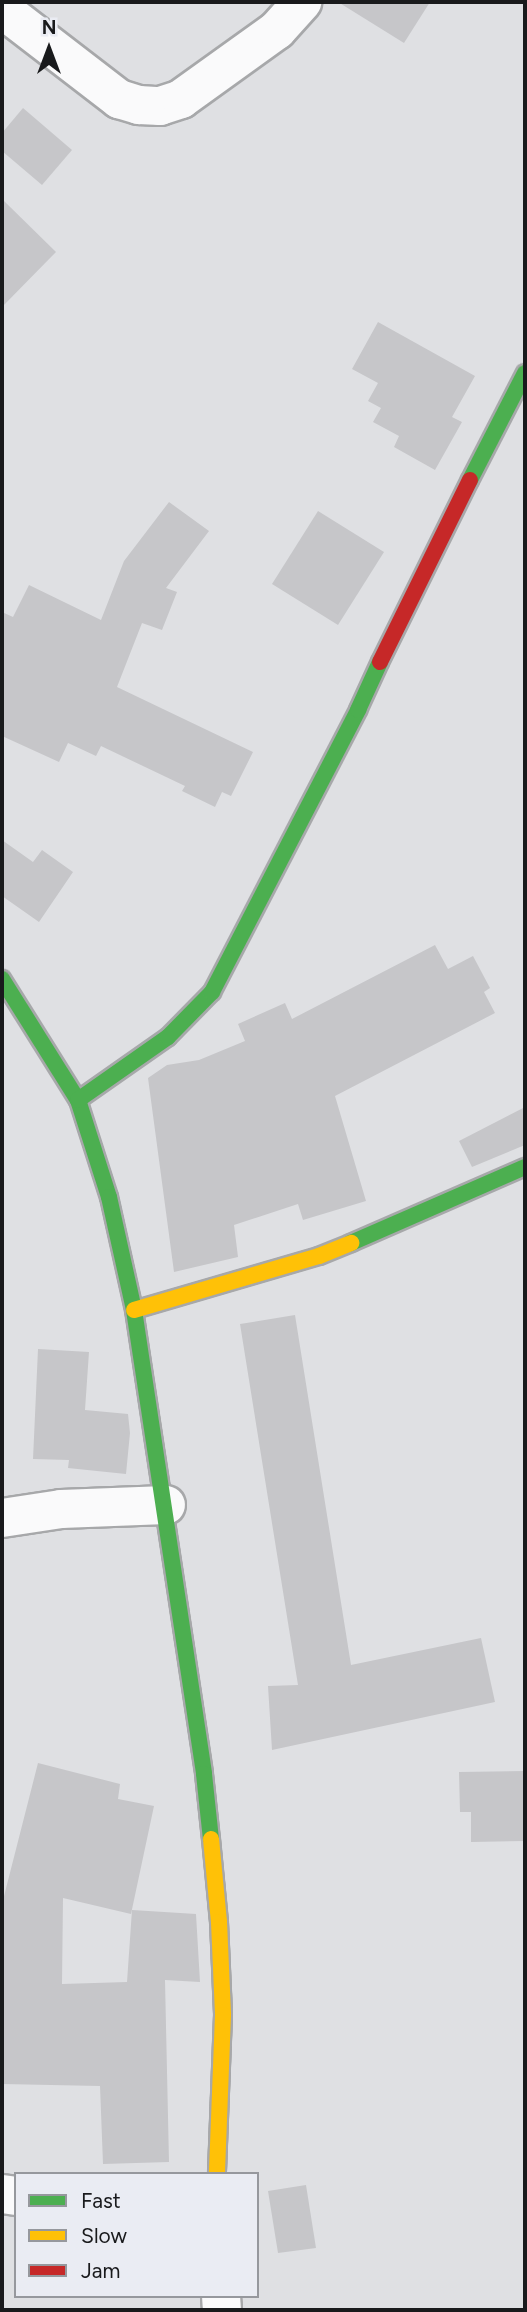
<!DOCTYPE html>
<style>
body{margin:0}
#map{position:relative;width:527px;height:2312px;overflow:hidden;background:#dfe0e3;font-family:Figtree,sans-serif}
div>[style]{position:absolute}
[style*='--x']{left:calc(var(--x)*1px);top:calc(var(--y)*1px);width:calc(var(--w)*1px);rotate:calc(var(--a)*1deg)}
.building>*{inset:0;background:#c6c6c9}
.roads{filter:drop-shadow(2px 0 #a7a8aa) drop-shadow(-2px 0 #a7a8aa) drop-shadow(0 2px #a7a8aa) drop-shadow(0 -2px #a7a8aa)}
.street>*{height:38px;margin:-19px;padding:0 19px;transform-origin:19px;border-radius:19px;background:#fafafb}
.fast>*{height:16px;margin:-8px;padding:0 8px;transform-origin:8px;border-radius:8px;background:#4caf50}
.slow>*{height:16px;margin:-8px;padding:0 8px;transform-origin:8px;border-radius:8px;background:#ffc107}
.jam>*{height:16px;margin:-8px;padding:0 8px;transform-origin:8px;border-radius:8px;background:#c62828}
span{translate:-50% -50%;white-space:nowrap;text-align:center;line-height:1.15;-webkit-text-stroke:6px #eaecf3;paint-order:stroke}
.frame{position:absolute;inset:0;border:4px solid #191a1c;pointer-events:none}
.legend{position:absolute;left:14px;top:2172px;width:245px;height:126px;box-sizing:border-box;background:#eaecf3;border:2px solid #96989d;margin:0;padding:9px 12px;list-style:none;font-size:21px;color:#191a1c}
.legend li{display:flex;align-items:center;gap:14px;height:35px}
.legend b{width:35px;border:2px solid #96989d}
.north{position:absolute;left:14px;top:14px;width:70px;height:70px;-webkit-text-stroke:5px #eaecf3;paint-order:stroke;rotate:0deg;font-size:19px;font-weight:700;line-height:28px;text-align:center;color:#191a1c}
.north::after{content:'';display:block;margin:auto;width:24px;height:32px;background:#191a1c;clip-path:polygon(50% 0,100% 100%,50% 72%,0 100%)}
</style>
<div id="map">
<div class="building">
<i style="clip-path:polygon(338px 2px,430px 2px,404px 43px)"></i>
<i style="clip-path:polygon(23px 108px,72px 150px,42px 185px,2px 151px,2px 133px)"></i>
<i style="clip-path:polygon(2px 199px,56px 252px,2px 307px)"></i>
<i style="clip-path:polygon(378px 322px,475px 376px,452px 417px,462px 422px,435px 470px,394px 447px,399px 436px,373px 422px,381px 408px,368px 401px,378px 383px,352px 369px)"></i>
<i style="clip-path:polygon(169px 502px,209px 531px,166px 588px,177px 592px,162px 630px,142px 623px,117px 687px,253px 752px,231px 796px,222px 792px,215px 807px,182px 791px,185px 786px,101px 746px,96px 756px,68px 743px,59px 762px,2px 736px,2px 612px,13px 617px,29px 585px,101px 620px,124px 561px)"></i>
<i style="clip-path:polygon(318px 511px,384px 552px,338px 625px,272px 584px)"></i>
<i style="clip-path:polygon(2px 840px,33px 862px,42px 850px,73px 872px,39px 922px,2px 896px)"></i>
<i style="clip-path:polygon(435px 945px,448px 969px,473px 956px,490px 988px,484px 992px,495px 1013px,335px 1096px,366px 1201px,303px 1220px,298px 1204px,234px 1225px,238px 1257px,174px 1272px,148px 1078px,167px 1065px,199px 1060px,245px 1041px,238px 1024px,285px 1003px,292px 1019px)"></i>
<i style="clip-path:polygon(525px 1107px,525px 1145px,472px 1167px,459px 1141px)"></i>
<i style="clip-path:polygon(295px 1315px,351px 1665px,481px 1638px,495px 1702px,272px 1750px,268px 1686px,298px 1685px,240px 1324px)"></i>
<i style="clip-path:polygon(38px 1349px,89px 1352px,85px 1410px,128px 1414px,130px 1433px,126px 1474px,68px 1468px,69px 1460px,33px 1459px)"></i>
<i style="clip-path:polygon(38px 1763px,120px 1784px,118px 1799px,154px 1806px,131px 1914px,63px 1898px,62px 1984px,127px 1982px,132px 1910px,196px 1914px,200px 1982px,165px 1980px,169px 2162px,103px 2164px,100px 2086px,2px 2084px,2px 1904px)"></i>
<i style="clip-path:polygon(525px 1771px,525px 1841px,471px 1842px,471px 1812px,460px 1812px,459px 1772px)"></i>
<i style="clip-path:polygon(306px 2185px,316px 2248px,278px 2253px,268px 2191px)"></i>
</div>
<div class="roads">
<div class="street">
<i style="--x:2;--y:9;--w:148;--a:37.6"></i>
<i style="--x:119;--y:99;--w:21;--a:17"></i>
<i style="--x:139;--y:105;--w:21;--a:3"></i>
<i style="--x:160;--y:106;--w:22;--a:-18"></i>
<i style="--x:181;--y:99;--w:118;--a:-35.7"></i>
<i style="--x:277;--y:30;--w:38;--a:-48"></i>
<i style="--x:2;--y:1518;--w:60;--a:-8.7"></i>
<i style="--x:61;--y:1509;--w:105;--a:-2.2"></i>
<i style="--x:2;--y:2194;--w:14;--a:8"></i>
<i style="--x:221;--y:2296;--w:14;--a:86"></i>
</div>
<div class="fast">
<i style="--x:470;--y:480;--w:120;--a:-62.8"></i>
<i style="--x:2;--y:979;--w:143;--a:57.9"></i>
<i style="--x:78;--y:1100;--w:102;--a:72.3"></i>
<i style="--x:109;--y:1197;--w:116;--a:77.5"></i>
<i style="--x:134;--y:1310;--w:469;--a:81.4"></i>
<i style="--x:204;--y:1774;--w:65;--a:83.9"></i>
<i style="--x:78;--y:1100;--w:110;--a:-35"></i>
<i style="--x:168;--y:1037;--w:63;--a:-45.6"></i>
<i style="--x:212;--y:992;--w:318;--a:-62.6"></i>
<i style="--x:358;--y:710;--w:53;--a:-65.4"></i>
<i style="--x:351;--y:1243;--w:190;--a:-23.6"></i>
</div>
<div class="slow">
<i style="--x:134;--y:1310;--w:193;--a:-16.3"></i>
<i style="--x:319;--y:1256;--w:35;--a:-22"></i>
<i style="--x:211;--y:1839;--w:83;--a:84.5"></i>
<i style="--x:219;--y:1922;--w:93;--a:87.5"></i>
<i style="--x:223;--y:2015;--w:159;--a:92.2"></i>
</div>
<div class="jam">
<i style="--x:380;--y:662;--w:203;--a:-63.7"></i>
</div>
</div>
<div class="frame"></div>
<ul class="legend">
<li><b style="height:9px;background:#4caf50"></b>Fast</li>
<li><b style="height:9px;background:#ffc107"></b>Slow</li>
<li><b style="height:9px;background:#c62828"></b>Jam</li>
</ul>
<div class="north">N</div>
</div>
